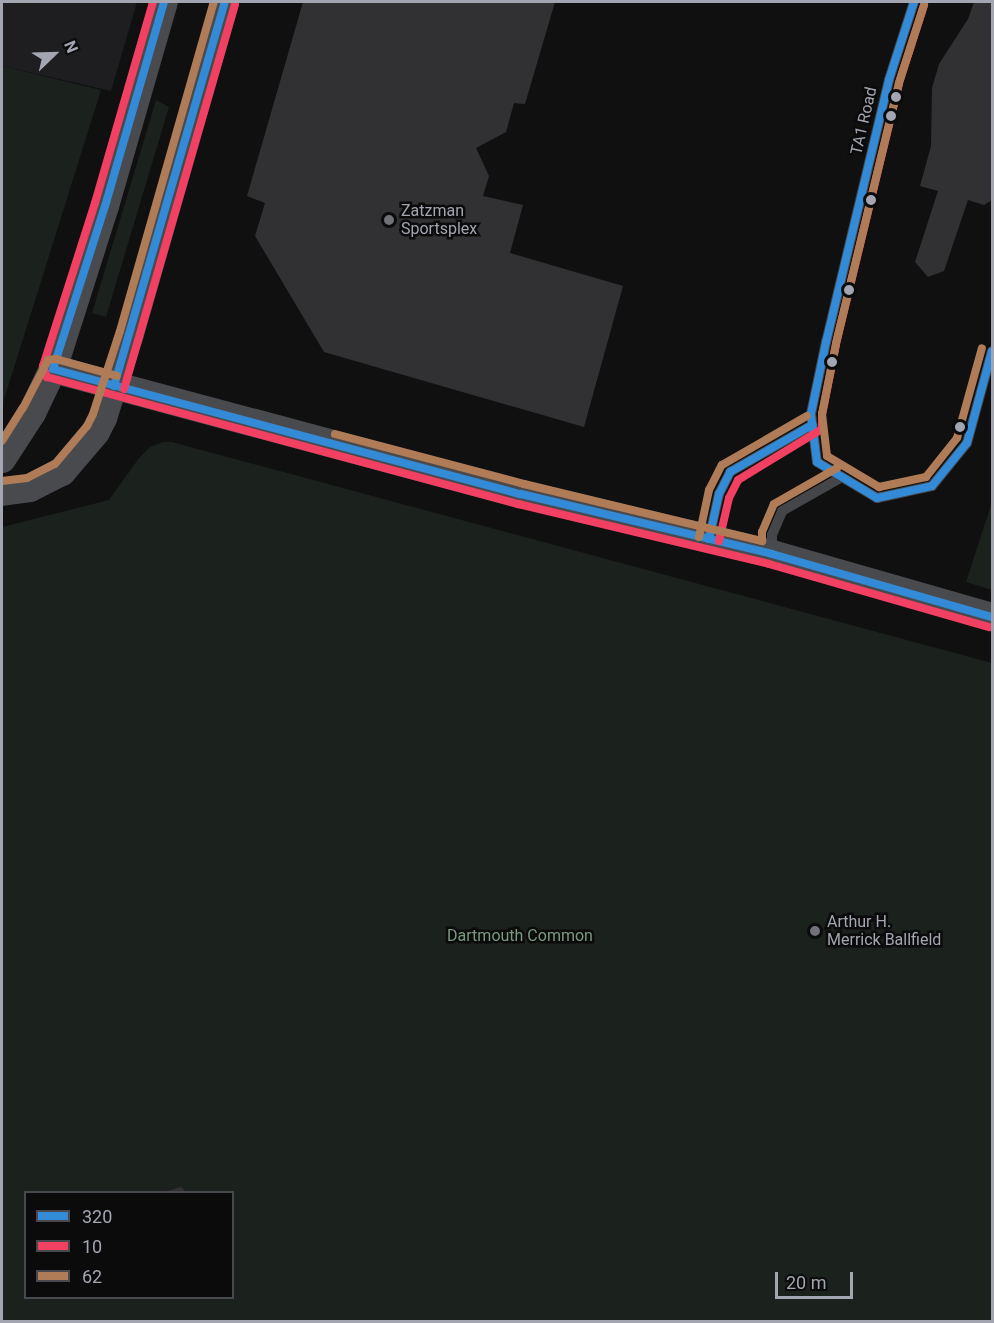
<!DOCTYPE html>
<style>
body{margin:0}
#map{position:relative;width:994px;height:1323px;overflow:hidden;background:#101011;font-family:Roboto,sans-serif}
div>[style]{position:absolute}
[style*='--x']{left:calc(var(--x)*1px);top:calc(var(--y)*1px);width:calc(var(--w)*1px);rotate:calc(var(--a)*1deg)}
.built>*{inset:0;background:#1e1d1f}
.green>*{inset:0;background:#1b211c}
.building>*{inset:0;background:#313133}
.lane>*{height:10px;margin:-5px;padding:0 5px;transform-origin:5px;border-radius:5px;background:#45464a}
.secondary>*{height:28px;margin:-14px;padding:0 14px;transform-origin:14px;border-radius:14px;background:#494a4e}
.bus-1>*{height:8px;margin:-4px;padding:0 4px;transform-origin:4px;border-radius:4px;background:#338bd7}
.bus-2>*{height:8px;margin:-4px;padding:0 4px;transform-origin:4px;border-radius:4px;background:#f24062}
.bus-3>*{height:8px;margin:-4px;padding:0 4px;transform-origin:4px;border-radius:4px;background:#b07c57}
.dots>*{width:16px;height:16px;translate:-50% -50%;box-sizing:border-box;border:3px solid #0b0b0c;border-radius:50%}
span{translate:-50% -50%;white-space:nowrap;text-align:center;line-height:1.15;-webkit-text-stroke:5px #0b0b0c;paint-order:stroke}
.street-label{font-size:16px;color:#a3a5b1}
.poi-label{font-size:16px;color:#a3a5b1}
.left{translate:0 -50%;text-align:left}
.park-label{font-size:16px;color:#7b9a82}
.frame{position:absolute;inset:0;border:3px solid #a3a5b1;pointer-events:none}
.legend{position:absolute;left:24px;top:1191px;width:210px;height:108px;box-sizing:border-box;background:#0b0b0c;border:2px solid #48494e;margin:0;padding:8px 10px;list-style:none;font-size:18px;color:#a3a5b1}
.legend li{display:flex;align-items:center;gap:12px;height:30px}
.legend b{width:30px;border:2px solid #48494e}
.north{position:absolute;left:24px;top:24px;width:60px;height:60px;-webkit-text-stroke:4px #0b0b0c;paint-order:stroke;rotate:67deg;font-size:16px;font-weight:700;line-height:24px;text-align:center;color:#a3a5b1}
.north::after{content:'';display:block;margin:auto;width:21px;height:27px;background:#a3a5b1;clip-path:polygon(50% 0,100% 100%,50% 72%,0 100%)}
.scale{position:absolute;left:775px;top:1272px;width:78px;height:27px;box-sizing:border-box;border:3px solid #a3a5b1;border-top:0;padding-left:8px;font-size:18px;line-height:21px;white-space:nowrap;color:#a3a5b1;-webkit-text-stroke:4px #0b0b0c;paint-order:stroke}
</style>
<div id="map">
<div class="built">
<i style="clip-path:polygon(2px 2px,137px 2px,111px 91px,2px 66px)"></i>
</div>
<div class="green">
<i style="clip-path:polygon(2px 66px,101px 90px,2px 406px)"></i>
<i style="clip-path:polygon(156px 100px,169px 107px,106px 317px,92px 313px)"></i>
<i style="clip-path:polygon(evenodd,163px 442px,172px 442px,992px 663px,992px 1321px,2px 1322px,2px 527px,109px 500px,139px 458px,150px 447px,163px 442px,26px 1192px,232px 1192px,232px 1298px,26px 1298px,26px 1192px)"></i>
<i style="clip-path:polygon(992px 502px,992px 590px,966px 582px)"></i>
</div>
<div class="building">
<i style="clip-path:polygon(303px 2px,555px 2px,525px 104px,514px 103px,506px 132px,476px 148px,489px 176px,483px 196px,523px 205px,510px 253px,623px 286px,584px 427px,324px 352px,255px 236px,265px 203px,247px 196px)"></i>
<i style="clip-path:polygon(974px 2px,992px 2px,992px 200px,984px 205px,968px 200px,944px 271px,928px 277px,915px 262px,938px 191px,920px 186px,931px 146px,932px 88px,939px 64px,968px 19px)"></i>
<i style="clip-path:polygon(181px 1187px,186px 1192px,164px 1192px)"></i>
</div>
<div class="lane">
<i style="--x:914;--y:2;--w:82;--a:107.8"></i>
<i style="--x:889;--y:80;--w:269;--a:103.5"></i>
<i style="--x:826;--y:342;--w:74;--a:101.8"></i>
<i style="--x:811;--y:414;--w:48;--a:82.9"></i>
<i style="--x:817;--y:462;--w:70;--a:31"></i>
<i style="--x:877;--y:498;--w:56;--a:-12.3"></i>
<i style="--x:932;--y:486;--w:55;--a:-50.9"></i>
<i style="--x:967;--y:443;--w:95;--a:-74.8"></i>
<i style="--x:709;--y:539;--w:46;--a:-77.5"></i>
<i style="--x:719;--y:494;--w:25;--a:-63"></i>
<i style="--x:730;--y:472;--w:95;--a:-29.8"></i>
<i style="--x:772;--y:554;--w:19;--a:-90"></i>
<i style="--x:772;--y:535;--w:26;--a:-67"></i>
<i style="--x:782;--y:511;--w:69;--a:-29.5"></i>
</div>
<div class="secondary">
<i style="--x:53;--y:369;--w:484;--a:15"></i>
<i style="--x:521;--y:494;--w:258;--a:13.4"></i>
<i style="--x:772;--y:554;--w:229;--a:16"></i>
<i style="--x:2;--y:459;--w:55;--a:-56.9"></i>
<i style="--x:32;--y:413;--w:49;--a:-64.5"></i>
<i style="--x:53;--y:369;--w:171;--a:-72.3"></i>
<i style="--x:105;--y:206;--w:212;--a:-73.9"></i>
<i style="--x:2;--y:492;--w:28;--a:-8"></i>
<i style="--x:30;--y:488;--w:36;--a:-27"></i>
<i style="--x:62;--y:472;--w:52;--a:-49.6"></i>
<i style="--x:96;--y:432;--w:16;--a:-63"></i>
<i style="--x:103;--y:418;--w:88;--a:-72.2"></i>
<i style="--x:130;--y:334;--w:345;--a:-74"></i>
</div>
<div class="bus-1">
<i style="--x:164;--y:2;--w:212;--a:106.1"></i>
<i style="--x:105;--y:206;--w:171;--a:107.7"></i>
<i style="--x:53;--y:369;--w:484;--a:15"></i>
<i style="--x:521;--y:494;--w:258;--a:13.4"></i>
<i style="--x:772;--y:554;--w:229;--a:16"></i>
<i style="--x:914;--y:2;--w:82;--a:107.8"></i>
<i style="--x:889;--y:80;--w:269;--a:103.5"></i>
<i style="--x:826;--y:342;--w:74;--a:101.8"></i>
<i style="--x:811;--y:414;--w:48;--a:82.9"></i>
<i style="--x:817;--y:462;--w:70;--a:31"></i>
<i style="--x:877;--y:498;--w:56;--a:-12.3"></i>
<i style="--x:932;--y:486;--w:55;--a:-50.9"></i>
<i style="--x:967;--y:443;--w:95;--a:-74.8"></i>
<i style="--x:114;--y:386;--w:400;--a:-73.9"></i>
<i style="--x:709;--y:539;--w:46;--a:-77.5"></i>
<i style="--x:719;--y:494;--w:25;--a:-63"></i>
<i style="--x:730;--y:472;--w:95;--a:-29.8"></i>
</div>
<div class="bus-2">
<i style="--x:153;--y:2;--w:209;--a:106.1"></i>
<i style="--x:95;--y:203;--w:171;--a:107.7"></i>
<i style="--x:43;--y:366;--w:12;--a:70"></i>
<i style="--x:47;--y:377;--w:488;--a:15.1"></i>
<i style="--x:518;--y:504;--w:258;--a:13.4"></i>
<i style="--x:769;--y:564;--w:229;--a:16"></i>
<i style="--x:124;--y:389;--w:400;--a:-73.9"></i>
<i style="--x:719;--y:541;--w:44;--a:-76.9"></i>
<i style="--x:729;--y:498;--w:20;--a:-63"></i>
<i style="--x:738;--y:480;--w:98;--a:-31.3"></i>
<i style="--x:822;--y:429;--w:14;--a:-90"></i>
<i style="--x:822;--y:415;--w:72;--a:-78.8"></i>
<i style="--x:836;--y:344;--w:268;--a:-76.4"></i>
<i style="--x:899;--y:83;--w:82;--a:-72.2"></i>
</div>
<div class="bus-3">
<i style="--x:924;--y:5;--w:82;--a:107.8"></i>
<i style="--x:899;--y:83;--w:268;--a:103.6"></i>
<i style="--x:836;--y:344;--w:71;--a:101.3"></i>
<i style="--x:822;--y:414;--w:42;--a:83.2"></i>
<i style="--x:827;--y:456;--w:61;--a:30.8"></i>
<i style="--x:879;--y:487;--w:48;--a:-12"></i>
<i style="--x:926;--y:477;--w:50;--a:-51.5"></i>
<i style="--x:957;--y:438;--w:93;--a:-74.5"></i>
<i style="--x:335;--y:434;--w:196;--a:14.8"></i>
<i style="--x:524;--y:484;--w:245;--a:13.5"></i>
<i style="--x:762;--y:541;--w:9;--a:-90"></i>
<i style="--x:762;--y:532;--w:30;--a:-67"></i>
<i style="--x:774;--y:504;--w:73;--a:-29.7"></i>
<i style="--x:2;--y:441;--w:39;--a:-58"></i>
<i style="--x:23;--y:408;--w:54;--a:-62.5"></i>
<i style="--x:48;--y:360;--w:8;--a:-7"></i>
<i style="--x:56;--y:359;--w:63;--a:15.6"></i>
<i style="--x:2;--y:481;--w:25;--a:-7"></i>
<i style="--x:27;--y:478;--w:31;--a:-27"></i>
<i style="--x:55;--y:464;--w:50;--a:-49.9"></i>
<i style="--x:87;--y:426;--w:13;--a:-63"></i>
<i style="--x:93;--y:414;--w:87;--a:-72"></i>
<i style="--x:120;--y:331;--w:342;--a:-74.1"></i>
<i style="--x:699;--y:537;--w:48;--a:-78"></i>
<i style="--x:709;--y:490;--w:28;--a:-63"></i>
<i style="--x:722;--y:465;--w:98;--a:-30"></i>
</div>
<div class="dots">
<i style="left:896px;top:97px;background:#a3a5b1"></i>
<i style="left:891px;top:116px;background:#a3a5b1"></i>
<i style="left:871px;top:200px;background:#a3a5b1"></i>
<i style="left:389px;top:220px;background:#707179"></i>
<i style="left:849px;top:290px;background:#a3a5b1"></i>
<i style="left:832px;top:362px;background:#a3a5b1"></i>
<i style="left:960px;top:427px;background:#a3a5b1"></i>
<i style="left:815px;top:931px;background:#707179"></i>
</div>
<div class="street-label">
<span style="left:864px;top:121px;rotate:-77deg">TA1 Road</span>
</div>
<div class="poi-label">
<span class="left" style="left:401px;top:220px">Zatzman<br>Sportsplex</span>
<span class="left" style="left:827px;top:931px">Arthur H.<br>Merrick Ballfield</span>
</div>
<div class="park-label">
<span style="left:520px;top:936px">Dartmouth Common</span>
</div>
<div class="frame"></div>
<ul class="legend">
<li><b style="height:8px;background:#338bd7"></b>320</li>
<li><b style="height:8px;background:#f24062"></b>10</li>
<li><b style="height:8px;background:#b07c57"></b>62</li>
</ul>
<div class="north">N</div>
<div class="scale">20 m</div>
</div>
